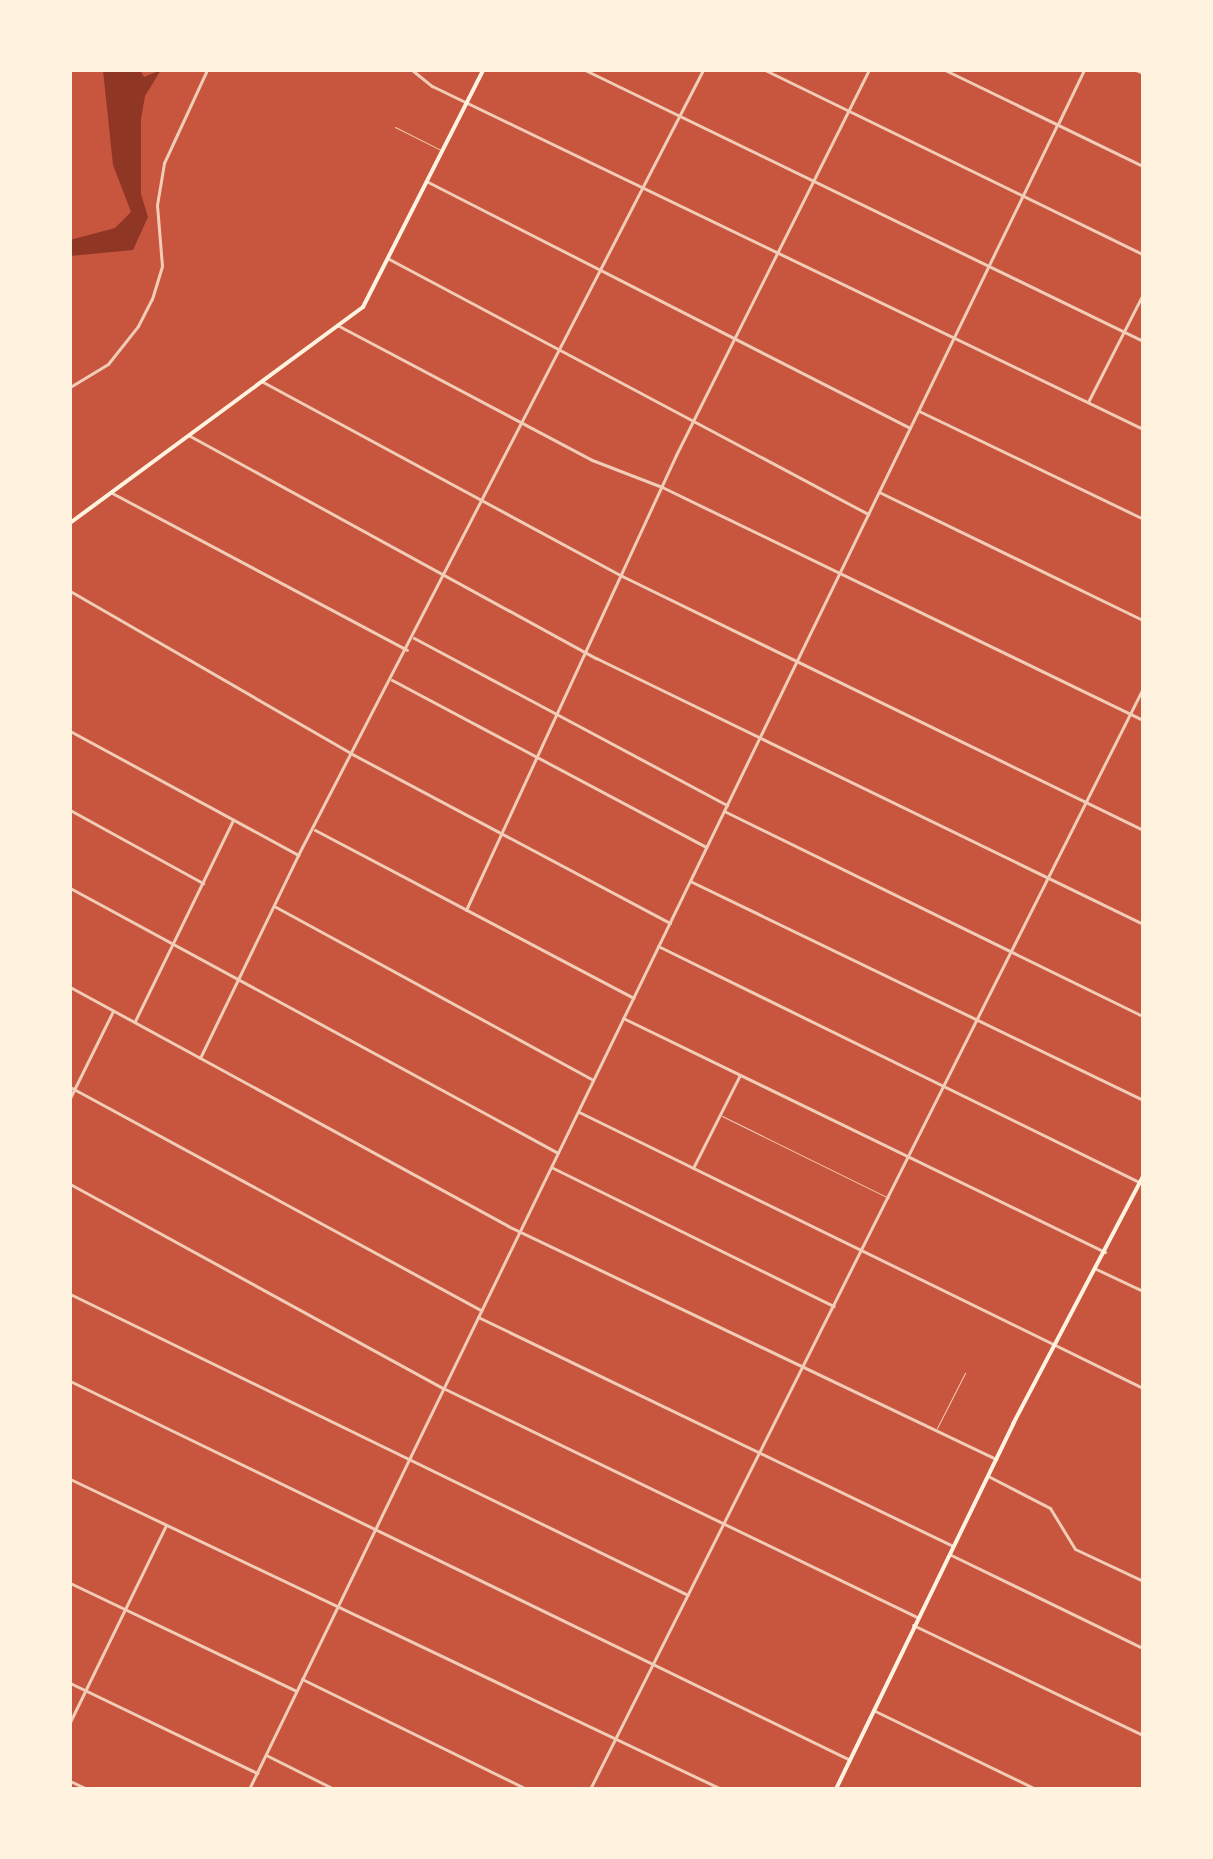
<!DOCTYPE html>
<style>
body{margin:0}
#map{position:relative;width:1213px;height:1859px;overflow:hidden;background:#c8553d;font-family:"Exo 2",sans-serif}
div>[style]{position:absolute}
[style*='--x']{left:calc(var(--x)*1px);top:calc(var(--y)*1px);width:calc(var(--w)*1px);rotate:calc(var(--a)*1deg)}
.water>*{inset:0;background:#8f3625}
.service>*{height:1px;margin:-0.5px;padding:0 0.5px;transform-origin:0.5px;border-radius:0.5px;background:#f1ccb7}
.minor>*{height:3px;margin:-1.5px;padding:0 1.5px;transform-origin:1.5px;border-radius:1.5px;background:#f1ccb7}
.tertiary>*{height:3px;margin:-1.5px;padding:0 1.5px;transform-origin:1.5px;border-radius:1.5px;background:#f1ccb7}
.secondary>*{height:4px;margin:-2px;padding:0 2px;transform-origin:2px;border-radius:2px;background:#fff3e0}
.primary>*{height:4px;margin:-2px;padding:0 2px;transform-origin:2px;border-radius:2px;background:#fff3e0}
span{translate:-50% -50%;white-space:nowrap;text-align:center;line-height:1.15;-webkit-text-stroke:7px #fff3e0;paint-order:stroke}
.frame{position:absolute;inset:0;border:72px solid #fff3e0;pointer-events:none}
</style>
<div id="map">
<div class="water">
<i style="clip-path:polygon(103px 70px,140px 70px,144px 77px,161px 70px,145px 96px,141px 119px,141px 194px,148px 217px,133px 250px,70px 256px,70px 240px,115px 228px,131px 212px,113px 165px)"></i>
</div>
<div class="service">
<i style="--x:395;--y:127;--w:51;--a:26.6"></i>
<i style="--x:722;--y:1116;--w:186;--a:26.2"></i>
<i style="--x:937;--y:1428;--w:62;--a:-63"></i>
</div>
<div class="minor">
<i style="--x:412;--y:70;--w:26;--a:39"></i>
<i style="--x:432;--y:86;--w:789;--a:25.75"></i>
<i style="--x:585;--y:70;--w:620;--a:25.9"></i>
<i style="--x:765;--y:70;--w:420;--a:26"></i>
<i style="--x:1136;--y:70;--w:8;--a:23"></i>
<i style="--x:1058;--y:124;--w:60;--a:-64.3"></i>
<i style="--x:428;--y:182;--w:541;--a:27.04"></i>
<i style="--x:389;--y:259;--w:543;--a:28.03"></i>
<i style="--x:339;--y:326;--w:286;--a:27.9"></i>
<i style="--x:592;--y:460;--w:75;--a:21.1"></i>
<i style="--x:662;--y:487;--w:534;--a:25.85"></i>
<i style="--x:263;--y:382;--w:408;--a:28.4"></i>
<i style="--x:622;--y:576;--w:580;--a:25.99"></i>
<i style="--x:70;--y:387;--w:44;--a:-31.2"></i>
<i style="--x:108;--y:364;--w:48;--a:-51.7"></i>
<i style="--x:138;--y:326;--w:30;--a:-63"></i>
<i style="--x:152;--y:299;--w:34;--a:-73"></i>
<i style="--x:162;--y:266;--w:61;--a:-94.7"></i>
<i style="--x:157;--y:205;--w:43;--a:-80.5"></i>
<i style="--x:164;--y:163;--w:102;--a:-65.2"></i>
<i style="--x:1088;--y:402;--w:121;--a:-63"></i>
<i style="--x:919;--y:411;--w:249;--a:25.7"></i>
<i style="--x:190;--y:436;--w:463;--a:28.7"></i>
<i style="--x:596;--y:658;--w:608;--a:25.93"></i>
<i style="--x:879;--y:492;--w:293;--a:25.9"></i>
<i style="--x:112;--y:493;--w:334;--a:28"></i>
<i style="--x:70;--y:591;--w:328;--a:30"></i>
<i style="--x:354;--y:755;--w:358;--a:28"></i>
<i style="--x:414;--y:638;--w:355;--a:28.1"></i>
<i style="--x:392;--y:680;--w:356;--a:28"></i>
<i style="--x:70;--y:731;--w:260;--a:28.5"></i>
<i style="--x:70;--y:810;--w:152;--a:28.8"></i>
<i style="--x:724;--y:811;--w:466;--a:26.1"></i>
<i style="--x:315;--y:830;--w:360;--a:27.8"></i>
<i style="--x:690;--y:881;--w:503;--a:25.8"></i>
<i style="--x:70;--y:888;--w:555;--a:28.5"></i>
<i style="--x:274;--y:906;--w:363;--a:28.6"></i>
<i style="--x:466;--y:910;--w:501;--a:-65.22"></i>
<i style="--x:676;--y:455;--w:431;--a:-63.4"></i>
<i style="--x:658;--y:946;--w:540;--a:26.14"></i>
<i style="--x:70;--y:987;--w:499;--a:28.6"></i>
<i style="--x:508;--y:1226;--w:541;--a:25.52"></i>
<i style="--x:623;--y:1018;--w:536;--a:25.9"></i>
<i style="--x:135;--y:1021;--w:224;--a:-64"></i>
<i style="--x:200;--y:1058;--w:225;--a:-64.2"></i>
<i style="--x:298;--y:855;--w:883;--a:-62.71"></i>
<i style="--x:70;--y:1087;--w:468;--a:28.5"></i>
<i style="--x:70;--y:1098;--w:97;--a:-63.7"></i>
<i style="--x:579;--y:1112;--w:628;--a:26.08"></i>
<i style="--x:551;--y:1167;--w:315;--a:26.2"></i>
<i style="--x:693;--y:1168;--w:104;--a:-63.2"></i>
<i style="--x:70;--y:1184;--w:425;--a:28.7"></i>
<i style="--x:443;--y:1388;--w:526;--a:25.79"></i>
<i style="--x:1096;--y:1269;--w:52;--a:25.1"></i>
<i style="--x:70;--y:1294;--w:687;--a:25.97"></i>
<i style="--x:478;--y:1317;--w:527;--a:25.74"></i>
<i style="--x:70;--y:1381;--w:867;--a:25.91"></i>
<i style="--x:988;--y:1476;--w:70;--a:27.3"></i>
<i style="--x:1050;--y:1508;--w:48;--a:58.6"></i>
<i style="--x:1075;--y:1549;--w:75;--a:25.2"></i>
<i style="--x:70;--y:1479;--w:721;--a:25.46"></i>
<i style="--x:949;--y:1554;--w:216;--a:25.9"></i>
<i style="--x:70;--y:1583;--w:250;--a:25.5"></i>
<i style="--x:913;--y:1625;--w:255;--a:25.6"></i>
<i style="--x:302;--y:1679;--w:250;--a:26.1"></i>
<i style="--x:70;--y:1683;--w:208;--a:25.7"></i>
<i style="--x:873;--y:1710;--w:181;--a:25.9"></i>
<i style="--x:70;--y:1722;--w:219;--a:-64"></i>
<i style="--x:266;--y:1755;--w:76;--a:26.6"></i>
<i style="--x:70;--y:1781;--w:19;--a:25"></i>
</div>
<div class="tertiary">
<i style="--x:945;--y:70;--w:220;--a:25.9"></i>
<i style="--x:249;--y:1789;--w:1850;--a:-64.1"></i>
<i style="--x:590;--y:1789;--w:1232;--a:-63.33"></i>
</div>
<div class="secondary">
<i style="--x:70;--y:523;--w:364;--a:-36.4"></i>
<i style="--x:363;--y:307;--w:266;--a:-63.1"></i>
</div>
<div class="primary">
<i style="--x:836;--y:1789;--w:406;--a:-64.1"></i>
<i style="--x:1013;--y:1424;--w:280;--a:-62.3"></i>
</div>
<div class="frame"></div>
</div>
